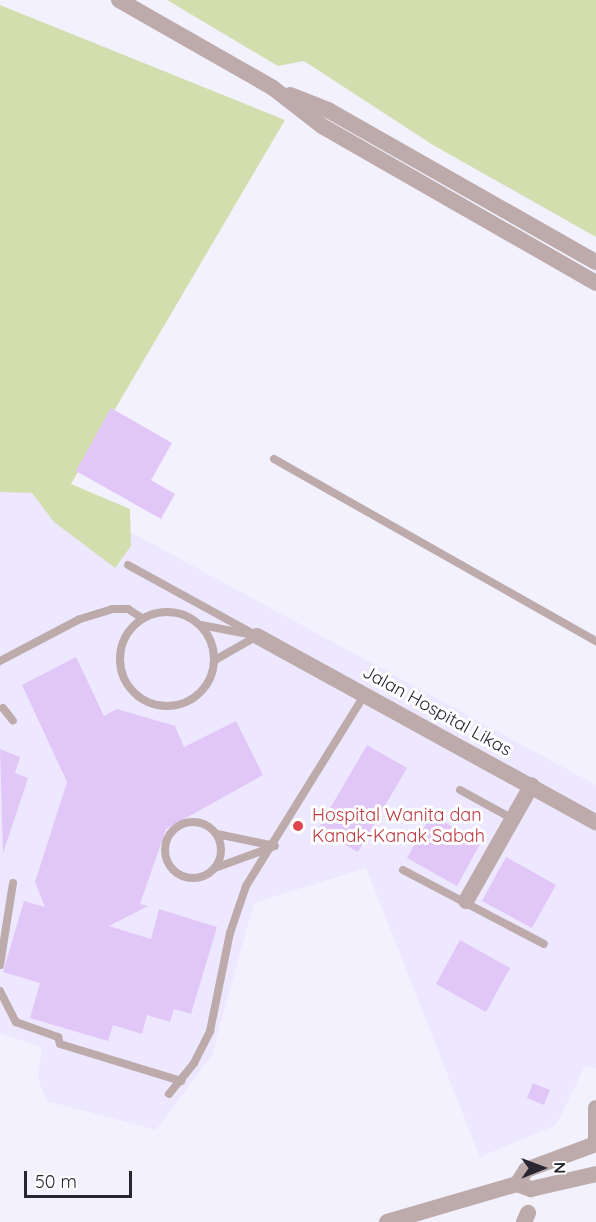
<!DOCTYPE html>
<style>
body{margin:0}
#map{position:relative;width:596px;height:1222px;overflow:hidden;background:#f4f1fe;font-family:Quicksand,sans-serif}
div>[style]{position:absolute}
[style*='--x']{left:calc(var(--x)*1px);top:calc(var(--y)*1px);width:calc(var(--w)*1px);rotate:calc(var(--a)*1deg)}
.built>*{inset:0;background:#ede8ff}
.green>*{inset:0;background:#d3deaf}
.building>*{inset:0;background:#e1c7f7}
.service>*{height:8px;margin:-4px;padding:0 4px;transform-origin:4px;border-radius:4px;background:#bcabaa}
.service>.ring{margin:-4px;padding:0;box-sizing:content-box;background:none;border:8px solid #bcabaa;border-radius:50%}
.minor>*{height:16px;margin:-8px;padding:0 8px;transform-origin:8px;border-radius:8px;background:#bcabaa}
.dots>*{width:16px;height:16px;translate:-50% -50%;box-sizing:border-box;border:3px solid #fff;border-radius:50%}
span{translate:-50% -50%;white-space:nowrap;text-align:center;line-height:1.15;-webkit-text-stroke:6px #fff;paint-order:stroke}
.street-label{font-size:18px;color:#292632}
.health-label{font-size:18px;color:#be3a42}
.left{translate:0 -50%;text-align:left}
.north{position:absolute;left:512px;top:1138px;width:60px;height:60px;-webkit-text-stroke:4px #fff;paint-order:stroke;rotate:89deg;font-size:16px;font-weight:700;line-height:24px;text-align:center;color:#292632}
.north::after{content:'';display:block;margin:auto;width:21px;height:27px;background:#292632;clip-path:polygon(50% 0,100% 100%,50% 72%,0 100%)}
.scale{position:absolute;left:24px;top:1171px;width:108px;height:27px;box-sizing:border-box;border:3px solid #292632;border-top:0;padding-left:8px;font-size:18px;line-height:21px;white-space:nowrap;color:#292632;-webkit-text-stroke:4px #fff;paint-order:stroke}
</style>
<div id="map">
<div class="built">
<i style="clip-path:polygon(0 461px,596px 785px,596px 1068px,585px 1066px,556px 1125px,480px 1157px,366px 868px,254px 903px,212px 1055px,156px 1130px,47px 1101px,38px 1079px,42px 1047px,0 1034px)"></i>
</div>
<div class="green">
<i style="clip-path:polygon(167px 0,596px 0,596px 237px,433px 145px,304px 61px,278px 66px)"></i>
<i style="clip-path:polygon(0 5px,285px 120px,71px 484px,130px 509px,131px 546px,115px 568px,54px 522px,32px 493px,0 492px)"></i>
</div>
<div class="building">
<i style="clip-path:polygon(111px 408px,172px 443px,151px 480px,175px 494px,161px 519px,76px 471px)"></i>
<i style="clip-path:polygon(76px 657px,104px 716px,117px 709px,175px 726px,184px 747px,236px 721px,263px 775px,166px 829px,140px 904px,148px 906px,109px 926px,151px 939px,159px 909px,217px 927px,191px 1014px,174px 1009px,170px 1022px,147px 1015px,142px 1034px,113px 1025px,108px 1041px,30px 1018px,40px 983px,3px 972px,24px 901px,45px 907px,35px 882px,67px 782px,22px 685px)"></i>
<i style="clip-path:polygon(367px 745px,407px 768px,358px 852px,318px 829px)"></i>
<i style="clip-path:polygon(0 749px,20px 757px,15px 773px,28px 778px,3px 853px)"></i>
<i style="clip-path:polygon(431px 815px,481px 842px,457px 886px,407px 858px)"></i>
<i style="clip-path:polygon(506px 857px,556px 885px,532px 928px,482px 901px)"></i>
<i style="clip-path:polygon(460px 940px,510px 968px,486px 1012px,436px 984px)"></i>
<i style="clip-path:polygon(533px 1083px,550px 1090px,544px 1105px,527px 1098px)"></i>
</div>
<div class="service">
<i style="--x:274;--y:459;--w:370;--a:29.5"></i>
<i style="--x:128;--y:565;--w:147;--a:28.8"></i>
<i class="ring" style="left:120px;top:612px;width:86px;height:86px"></i>
<i style="--x:201;--y:625;--w:48;--a:10.8"></i>
<i style="--x:215;--y:660;--w:48;--a:-29.7"></i>
<i style="--x:0;--y:661;--w:90;--a:-27.7"></i>
<i style="--x:80;--y:619;--w:34;--a:-17"></i>
<i style="--x:112;--y:609;--w:16;--a:0"></i>
<i style="--x:128;--y:609;--w:17;--a:33"></i>
<i style="--x:3;--y:708;--w:16;--a:52"></i>
<i style="--x:460;--y:790;--w:60;--a:28.7"></i>
<i class="ring" style="left:165px;top:822px;width:48px;height:48px"></i>
<i style="--x:217;--y:834;--w:59;--a:11.7"></i>
<i style="--x:215;--y:868;--w:61;--a:-20.2"></i>
<i style="--x:403;--y:870;--w:159;--a:27.7"></i>
<i style="--x:0;--y:965;--w:83;--a:-81"></i>
<i style="--x:0;--y:991;--w:35;--a:63"></i>
<i style="--x:16;--y:1022;--w:45;--a:19.7"></i>
<i style="--x:58;--y:1037;--w:7;--a:74"></i>
<i style="--x:60;--y:1044;--w:127;--a:17"></i>
<i style="--x:169;--y:1094;--w:40;--a:-51"></i>
<i style="--x:194;--y:1063;--w:36;--a:-63"></i>
<i style="--x:210;--y:1031;--w:100;--a:-78.5"></i>
<i style="--x:230;--y:933;--w:50;--a:-71.2"></i>
<i style="--x:246;--y:886;--w:226;--a:-58.2"></i>
</div>
<div class="minor">
<i style="--x:119;--y:0;--w:177;--a:29.7"></i>
<i style="--x:273;--y:88;--w:62;--a:37.8"></i>
<i style="--x:322;--y:126;--w:316;--a:29.8"></i>
<i style="--x:290;--y:95;--w:41;--a:21.5"></i>
<i style="--x:328;--y:110;--w:308;--a:29.6"></i>
<i style="--x:257;--y:636;--w:387;--a:28.8"></i>
<i style="--x:466;--y:901;--w:133;--a:-60.4"></i>
<i style="--x:596;--y:1108;--w:30;--a:90"></i>
<i style="--x:517;--y:1184;--w:17;--a:-57"></i>
<i style="--x:526;--y:1170;--w:75;--a:-20.4"></i>
<i style="--x:387;--y:1222;--w:135;--a:-16.3"></i>
<i style="--x:517;--y:1184;--w:15;--a:20"></i>
<i style="--x:531;--y:1189;--w:67;--a:-13"></i>
<i style="--x:524;--y:1222;--w:10;--a:-66"></i>
</div>
<div class="dots">
<i style="left:298px;top:826px;background:#e0444e"></i>
</div>
<div class="street-label">
<span style="left:437px;top:711px;rotate:29deg">Jalan Hospital Likas</span>
</div>
<div class="health-label">
<span class="left" style="left:312px;top:826px">Hospital Wanita dan<br>Kanak-Kanak Sabah</span>
</div>
<div class="north">N</div>
<div class="scale">50 m</div>
</div>
